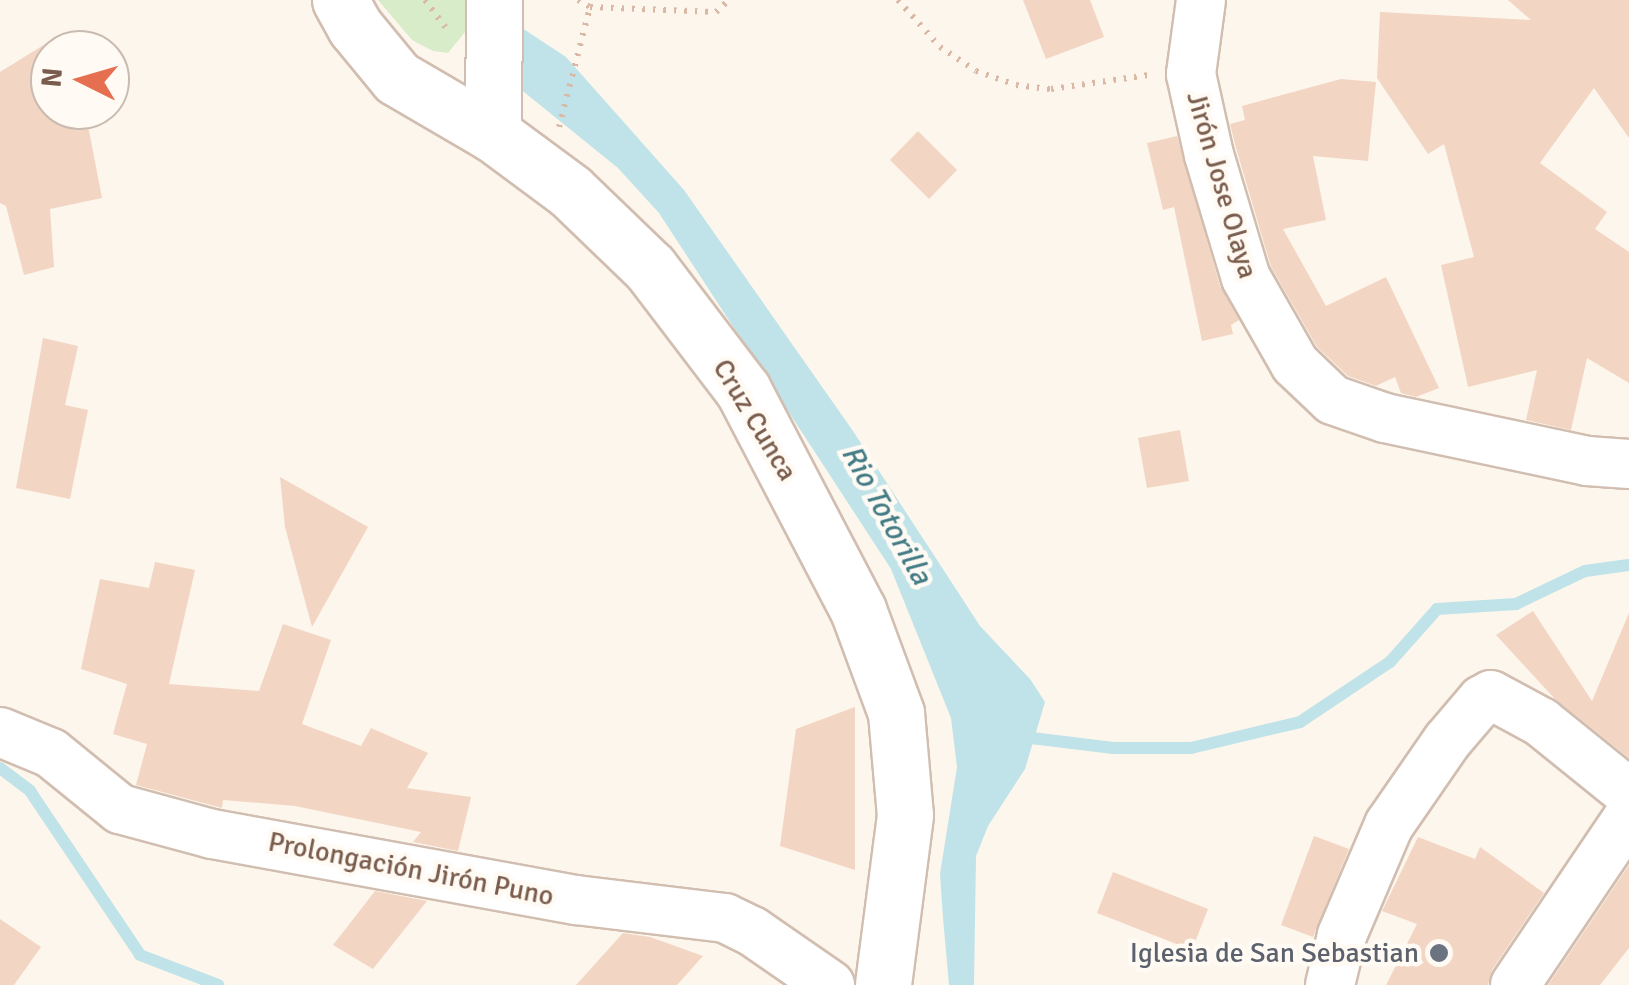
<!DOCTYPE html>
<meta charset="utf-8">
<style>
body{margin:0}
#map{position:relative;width:1629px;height:985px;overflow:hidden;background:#fdf6ec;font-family:Signika,sans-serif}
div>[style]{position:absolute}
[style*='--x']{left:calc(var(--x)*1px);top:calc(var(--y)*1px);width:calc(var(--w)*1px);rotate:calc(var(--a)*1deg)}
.green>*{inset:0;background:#d8ecc9}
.water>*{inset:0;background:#bfe3e8}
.stream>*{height:12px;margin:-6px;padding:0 6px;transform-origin:6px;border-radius:6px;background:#bfe3e8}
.building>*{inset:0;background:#f3d5c3}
.path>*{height:6px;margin-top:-3px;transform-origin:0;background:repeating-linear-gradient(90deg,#d9b8a5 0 2.5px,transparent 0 10.5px)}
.roads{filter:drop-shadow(2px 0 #d1beb0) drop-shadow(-2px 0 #d1beb0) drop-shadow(0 2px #d1beb0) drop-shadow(0 -2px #d1beb0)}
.street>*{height:48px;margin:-24px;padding:0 24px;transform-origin:24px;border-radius:24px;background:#fff}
.secondary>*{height:55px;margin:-27.5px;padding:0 27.5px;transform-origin:27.5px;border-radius:27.5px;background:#fff}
.dots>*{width:28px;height:28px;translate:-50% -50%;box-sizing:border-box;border:5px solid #fffaf3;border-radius:50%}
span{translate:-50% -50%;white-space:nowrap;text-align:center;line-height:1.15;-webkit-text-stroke:9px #fffaf3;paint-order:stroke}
.street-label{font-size:28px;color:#7a5c4d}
.worship-label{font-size:28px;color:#5b616d}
.right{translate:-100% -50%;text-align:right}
.water-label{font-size:30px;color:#437c86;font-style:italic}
.north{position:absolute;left:30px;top:30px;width:100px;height:100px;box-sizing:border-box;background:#fffaf3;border:2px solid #cabbb1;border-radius:50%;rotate:275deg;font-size:28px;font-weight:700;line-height:40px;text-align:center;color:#7a5c4d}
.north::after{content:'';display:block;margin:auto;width:35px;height:45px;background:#e76f51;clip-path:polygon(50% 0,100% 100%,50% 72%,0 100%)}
</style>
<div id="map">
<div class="green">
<i style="clip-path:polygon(378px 0,473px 0,470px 26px,448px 53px,433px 51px,412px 40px)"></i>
</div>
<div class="water">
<i style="clip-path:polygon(504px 16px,566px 57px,684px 190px,853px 431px,980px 626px,1030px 679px,1045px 702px,1025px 769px,988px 826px,976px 856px,974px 985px,949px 985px,943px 918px,940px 874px,957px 767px,951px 718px,891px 569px,659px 213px,618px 168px,498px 71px)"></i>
</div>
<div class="stream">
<i style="--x:1015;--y:736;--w:99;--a:7"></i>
<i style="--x:1113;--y:748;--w:78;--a:0"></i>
<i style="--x:1191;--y:748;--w:112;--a:-13.4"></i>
<i style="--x:1300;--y:722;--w:108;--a:-33.7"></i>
<i style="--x:1390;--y:662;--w:71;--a:-48.4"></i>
<i style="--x:1437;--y:609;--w:79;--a:-3.6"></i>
<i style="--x:1516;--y:604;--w:76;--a:-25.6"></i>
<i style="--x:1585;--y:571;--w:44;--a:-7.8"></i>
<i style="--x:0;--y:768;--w:38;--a:37"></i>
<i style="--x:30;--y:791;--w:197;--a:56.1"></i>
<i style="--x:140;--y:955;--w:84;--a:21"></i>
</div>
<div class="building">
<i style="clip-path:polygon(1023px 0,1090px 0,1104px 37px,1046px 59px)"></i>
<i style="clip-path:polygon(1508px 0,1629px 0,1629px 138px,1594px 88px,1540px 163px,1607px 212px,1595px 229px,1629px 252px,1629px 383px,1587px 358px,1571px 430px,1526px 420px,1537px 370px,1468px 387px,1441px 265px,1474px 257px,1444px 144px,1428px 154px,1377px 78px,1380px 12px,1531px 20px)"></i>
<i style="clip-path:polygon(50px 41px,50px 110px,85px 110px,102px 198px,50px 209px,54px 267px,24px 275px,6px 206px,0 203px,0 72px)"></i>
<i style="clip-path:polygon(1341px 79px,1376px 82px,1368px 161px,1313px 156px,1326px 220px,1283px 229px,1326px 306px,1386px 277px,1439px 388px,1416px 397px,1401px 393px,1395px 377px,1376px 386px,1348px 376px,1317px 347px,1271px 267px,1236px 148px,1230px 124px,1245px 120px,1242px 106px)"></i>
<i style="clip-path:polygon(918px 131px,957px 170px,929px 199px,890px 160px)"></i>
<i style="clip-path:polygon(1177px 136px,1220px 286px,1239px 320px,1231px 325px,1233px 334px,1202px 341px,1174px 207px,1163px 210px,1147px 143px)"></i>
<i style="clip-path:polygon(43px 338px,78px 346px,65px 405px,88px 410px,70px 499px,16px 488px)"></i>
<i style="clip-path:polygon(1180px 430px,1189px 481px,1147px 488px,1138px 438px)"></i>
<i style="clip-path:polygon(280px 477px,368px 527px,312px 627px,285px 527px)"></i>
<i style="clip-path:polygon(155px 562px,195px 570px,169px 684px,259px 691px,283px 624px,331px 640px,302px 724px,361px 746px,371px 728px,428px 753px,407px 788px,471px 797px,458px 851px,413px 842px,421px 832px,295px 806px,223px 800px,222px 808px,136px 785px,147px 744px,113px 734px,127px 684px,81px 669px,100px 579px,149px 588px)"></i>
<i style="clip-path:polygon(1533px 611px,1592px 701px,1629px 613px,1629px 758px,1554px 698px,1496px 635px)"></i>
<i style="clip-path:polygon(855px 707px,855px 870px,780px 846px,796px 729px)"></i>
<i style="clip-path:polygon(1314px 836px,1349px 849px,1313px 937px,1281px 925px)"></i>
<i style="clip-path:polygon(1418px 837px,1475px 859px,1480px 847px,1544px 893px,1492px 970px,1488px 985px,1386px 985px,1417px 924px,1382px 911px)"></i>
<i style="clip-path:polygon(1629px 865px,1629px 948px,1600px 985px,1548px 985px)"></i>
<i style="clip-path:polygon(1113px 872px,1208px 909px,1192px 950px,1097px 913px)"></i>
<i style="clip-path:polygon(375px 891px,427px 901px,373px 969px,333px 945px)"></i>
<i style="clip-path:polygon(0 919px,41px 947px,14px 985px,0 985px)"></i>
<i style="clip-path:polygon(623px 933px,650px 937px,703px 956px,677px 985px,576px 985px)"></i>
</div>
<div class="path">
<i style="--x:425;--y:0;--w:34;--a:53"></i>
<i style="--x:578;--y:0;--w:14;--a:30"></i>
<i style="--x:590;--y:7;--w:126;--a:2.3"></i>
<i style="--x:716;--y:12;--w:18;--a:-43"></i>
<i style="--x:898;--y:0;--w:63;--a:48.2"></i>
<i style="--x:940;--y:47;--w:43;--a:33.7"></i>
<i style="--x:976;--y:71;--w:42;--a:19.3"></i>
<i style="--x:1016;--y:85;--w:35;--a:7"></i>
<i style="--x:1051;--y:89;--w:99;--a:-8.1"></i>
<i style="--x:559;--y:127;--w:124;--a:-75.5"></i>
</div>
<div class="roads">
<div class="street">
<i style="--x:1201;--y:0;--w:75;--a:97.7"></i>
<i style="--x:1191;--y:74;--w:83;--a:77.5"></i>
<i style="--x:1209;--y:155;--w:128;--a:73.3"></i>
<i style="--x:1246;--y:278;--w:99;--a:60.3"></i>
<i style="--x:1295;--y:364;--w:52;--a:43.5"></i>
<i style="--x:1333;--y:400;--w:55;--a:19.1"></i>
<i style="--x:1385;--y:418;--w:207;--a:12"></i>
<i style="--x:1587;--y:461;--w:42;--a:4.1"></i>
<i style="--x:0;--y:732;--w:55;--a:22.4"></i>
<i style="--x:51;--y:753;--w:89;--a:39.1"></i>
<i style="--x:120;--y:809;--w:95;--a:15.2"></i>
<i style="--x:212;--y:834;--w:370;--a:10.3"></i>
<i style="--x:576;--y:900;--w:150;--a:6.9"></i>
<i style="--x:725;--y:918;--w:30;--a:26"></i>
<i style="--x:752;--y:931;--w:95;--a:34.7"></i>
<i style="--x:1330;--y:985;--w:51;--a:-76.5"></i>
<i style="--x:1342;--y:935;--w:120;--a:-66.9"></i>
<i style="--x:1389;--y:825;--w:102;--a:-55.4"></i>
<i style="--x:1447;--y:741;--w:54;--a:-49.5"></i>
<i style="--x:1482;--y:700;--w:10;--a:-29"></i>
<i style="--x:1491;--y:695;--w:57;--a:28.4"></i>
<i style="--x:1541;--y:722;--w:113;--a:38.9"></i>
<i style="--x:1515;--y:985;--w:204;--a:-56"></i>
</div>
<div class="secondary">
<i style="--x:340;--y:0;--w:31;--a:61"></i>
<i style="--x:355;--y:27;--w:66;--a:50.5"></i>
<i style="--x:397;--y:78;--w:111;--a:30.3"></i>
<i style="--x:493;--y:134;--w:96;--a:36.5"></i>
<i style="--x:570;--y:191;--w:111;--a:43.9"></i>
<i style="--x:650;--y:268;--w:153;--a:52.7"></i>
<i style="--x:743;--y:390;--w:248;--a:62.4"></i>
<i style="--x:858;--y:610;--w:110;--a:69.7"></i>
<i style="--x:896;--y:713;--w:102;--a:85"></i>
<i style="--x:905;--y:815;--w:171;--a:97.4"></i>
<i style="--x:493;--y:134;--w:134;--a:-89.6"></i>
</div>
</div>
<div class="dots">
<i style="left:1439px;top:953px;background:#6b7280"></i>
</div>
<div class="street-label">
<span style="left:1222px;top:185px;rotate:74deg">Jirón Jose Olaya</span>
<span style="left:755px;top:420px;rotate:59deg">Cruz Cunca</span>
<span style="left:411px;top:869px;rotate:11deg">Prolongación Jirón Puno</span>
</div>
<div class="worship-label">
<span class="right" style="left:1419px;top:953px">Iglesia de San Sebastian</span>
</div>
<div class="water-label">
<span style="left:886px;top:515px;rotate:61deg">Rio Totorilla</span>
</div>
<div class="north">N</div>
</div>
